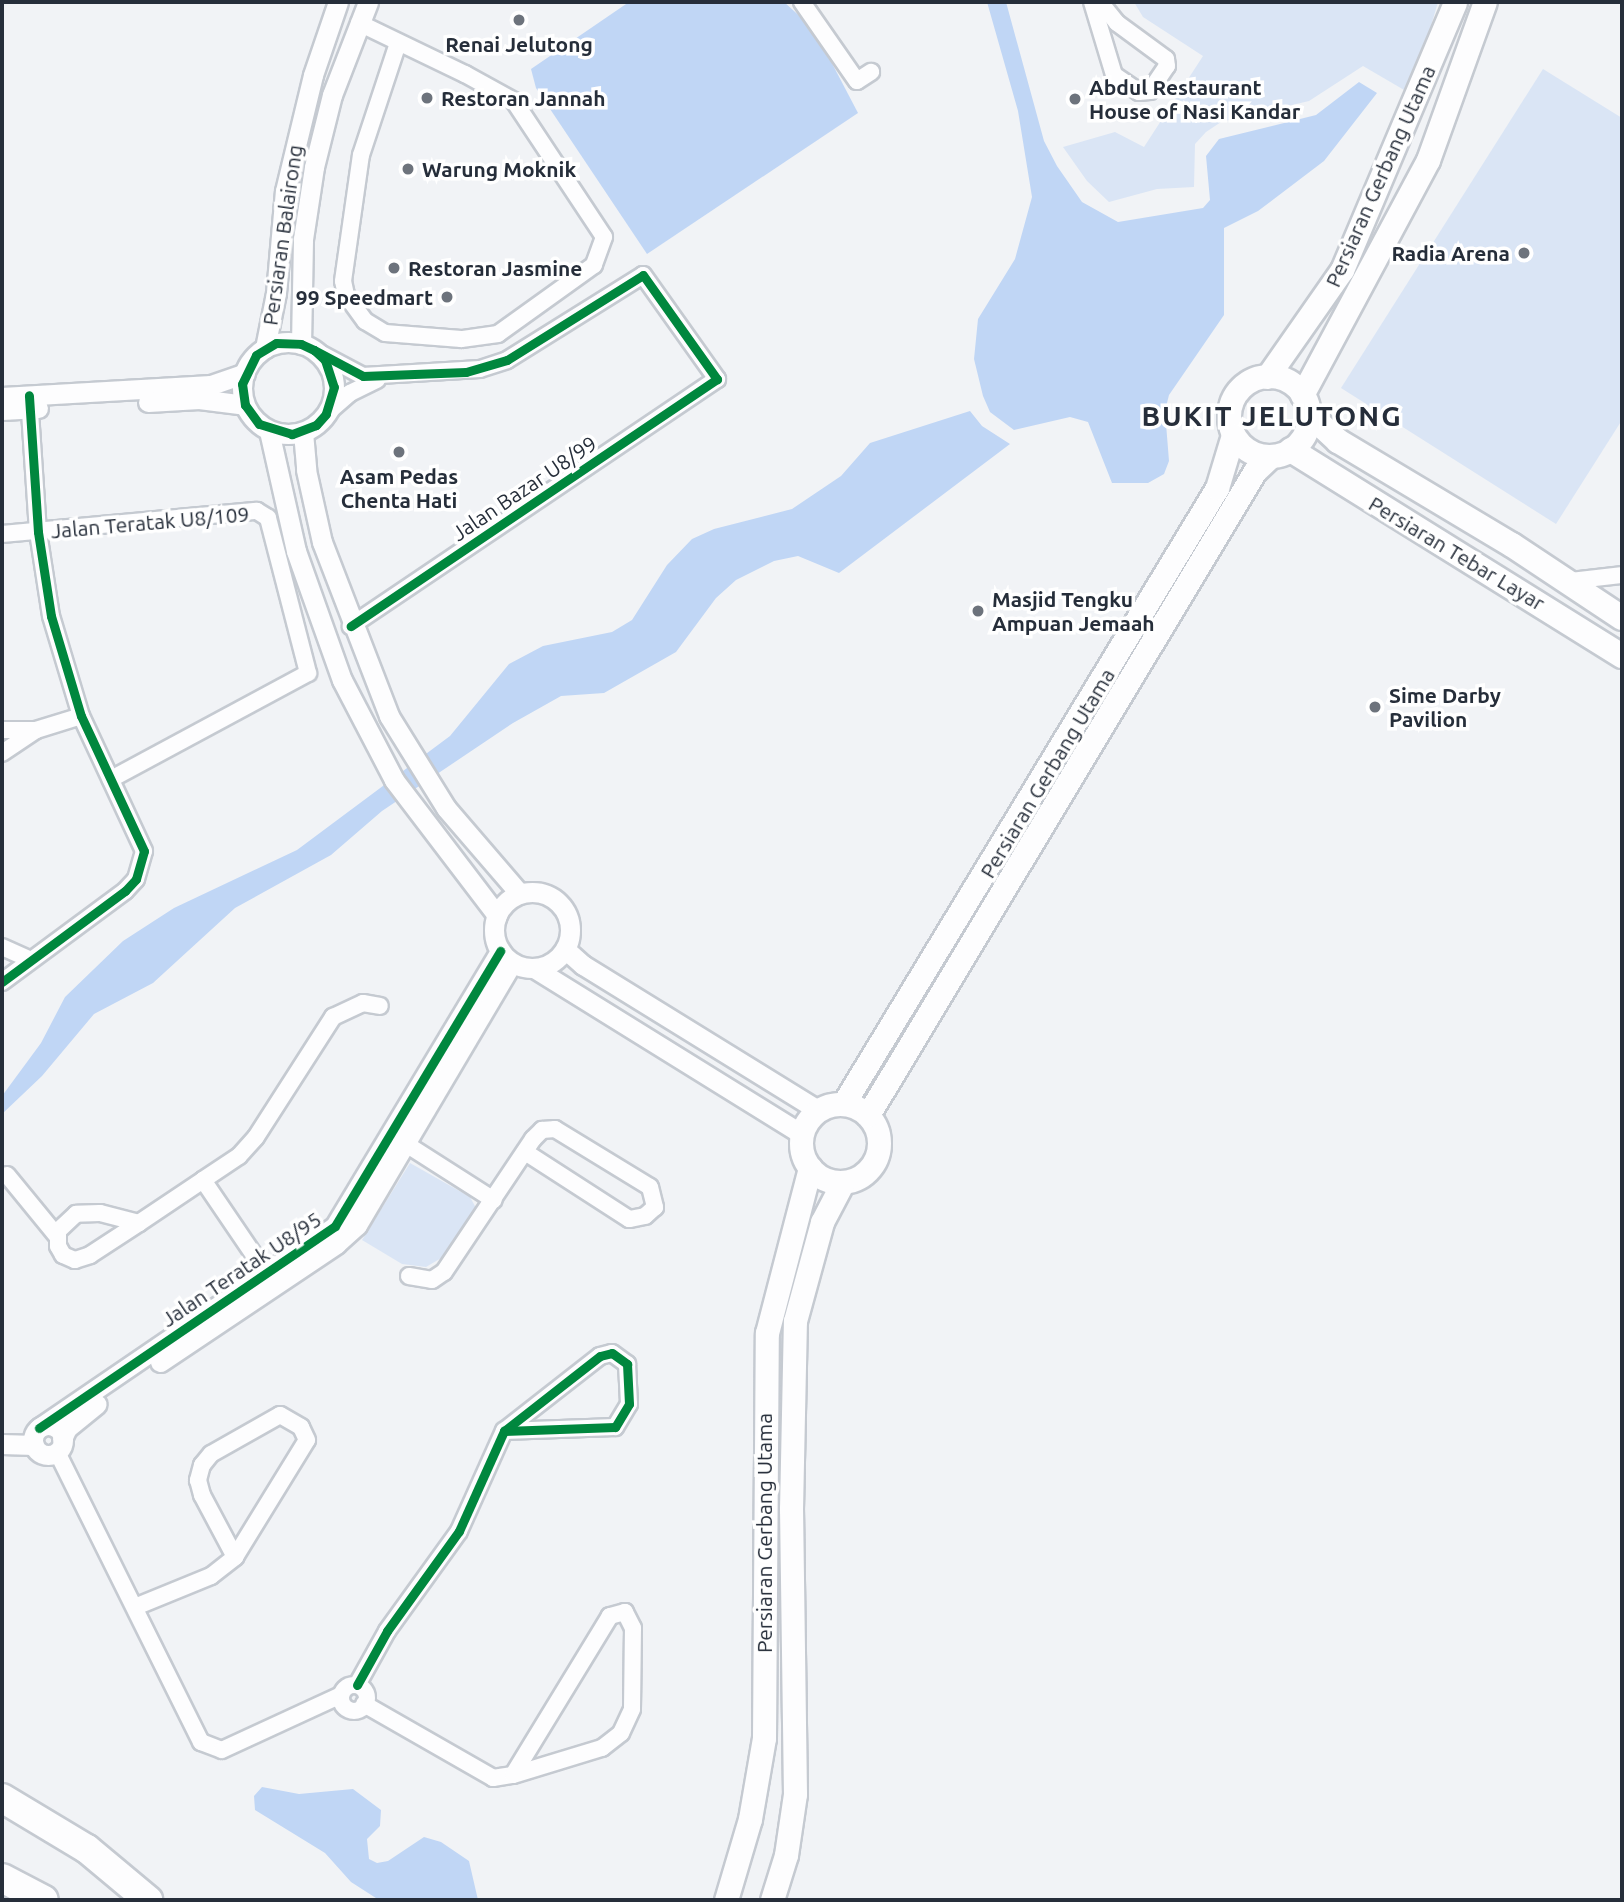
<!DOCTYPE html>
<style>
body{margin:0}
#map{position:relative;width:1624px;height:1902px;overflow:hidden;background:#f1f3f6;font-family:Ubuntu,sans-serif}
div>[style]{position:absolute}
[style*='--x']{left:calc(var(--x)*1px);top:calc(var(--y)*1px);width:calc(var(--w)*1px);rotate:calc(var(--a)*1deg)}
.green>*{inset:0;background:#dae5f5}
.water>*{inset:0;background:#c0d6f5}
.roads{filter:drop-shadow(2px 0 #c5cad1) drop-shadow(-2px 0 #c5cad1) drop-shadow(0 2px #c5cad1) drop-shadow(0 -2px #c5cad1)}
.minor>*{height:16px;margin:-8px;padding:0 8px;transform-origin:8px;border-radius:8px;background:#fdfdfe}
.minor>.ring{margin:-8px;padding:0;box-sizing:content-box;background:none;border:16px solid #fdfdfe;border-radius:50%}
.tertiary>*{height:19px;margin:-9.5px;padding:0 9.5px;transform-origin:9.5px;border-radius:9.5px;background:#fdfdfe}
.tertiary>.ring{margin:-9.5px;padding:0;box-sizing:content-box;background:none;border:19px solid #fdfdfe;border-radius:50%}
.secondary>*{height:23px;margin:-11.5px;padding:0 11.5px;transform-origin:11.5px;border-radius:11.5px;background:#fdfdfe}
.secondary>.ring{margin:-11.5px;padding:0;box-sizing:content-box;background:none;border:23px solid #fdfdfe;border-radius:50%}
.primary>*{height:24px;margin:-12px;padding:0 12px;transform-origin:12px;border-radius:12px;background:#fdfdfe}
.motorway>*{height:28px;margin:-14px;padding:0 14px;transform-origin:14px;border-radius:14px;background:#fdfdfe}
.cycleway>*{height:9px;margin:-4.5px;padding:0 4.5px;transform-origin:4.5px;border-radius:4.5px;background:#00873e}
.dots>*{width:19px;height:19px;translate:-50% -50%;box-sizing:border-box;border:4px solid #fff;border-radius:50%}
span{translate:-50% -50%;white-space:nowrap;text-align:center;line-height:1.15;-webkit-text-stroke:7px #fff;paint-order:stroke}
.poi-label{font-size:21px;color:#262e3a;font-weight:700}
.left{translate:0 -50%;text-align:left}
.right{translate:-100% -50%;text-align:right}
.street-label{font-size:21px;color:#262e3a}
.district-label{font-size:28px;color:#262e3a;font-weight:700;letter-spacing:2px}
.frame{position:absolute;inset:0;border:4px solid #262e3a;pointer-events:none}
</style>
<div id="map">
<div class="green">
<i style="clip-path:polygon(1134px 2px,1438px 2px,1411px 94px,1363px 66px,1309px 101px,1221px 122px,1206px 132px,1195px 144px,1194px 187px,1157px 189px,1109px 202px,1087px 181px,1063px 147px,1115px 132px,1144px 147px,1203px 56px,1143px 17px)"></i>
<i style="clip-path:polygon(1543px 69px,1622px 118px,1622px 420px,1556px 524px,1341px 388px)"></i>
<i style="clip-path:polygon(410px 1163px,470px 1197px,476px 1208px,448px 1254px,426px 1267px,402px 1264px,362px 1240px)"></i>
</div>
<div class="water">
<i style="clip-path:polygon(629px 2px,784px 2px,814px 29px,858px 113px,647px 254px,536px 88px,531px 69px)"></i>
<i style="clip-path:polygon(987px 2px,1006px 2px,1044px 141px,1057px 166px,1082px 202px,1118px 222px,1203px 208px,1210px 200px,1206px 156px,1219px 139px,1316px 115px,1359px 82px,1377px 93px,1324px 161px,1258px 211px,1224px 228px,1224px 315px,1169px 395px,1165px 411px,1169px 461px,1164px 474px,1148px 483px,1112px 483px,1088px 422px,1070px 417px,1014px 430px,990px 412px,983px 396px,974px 359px,978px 319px,1015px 259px,1032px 197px,1018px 111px)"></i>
<i style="clip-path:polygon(970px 411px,982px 426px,1010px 444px,839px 573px,798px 556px,774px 561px,736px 580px,716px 598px,676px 652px,604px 693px,561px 696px,513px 723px,382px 811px,331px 855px,235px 908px,153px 983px,94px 1014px,42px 1076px,2px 1114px,2px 1096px,41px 1043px,65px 997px,123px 941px,174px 908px,297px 850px,450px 736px,509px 664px,543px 646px,612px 632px,632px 620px,667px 565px,692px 539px,714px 529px,792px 509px,841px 476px,870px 443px)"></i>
<i style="clip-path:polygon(262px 1787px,299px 1794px,353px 1789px,381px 1810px,380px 1826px,367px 1839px,369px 1859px,377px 1863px,388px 1861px,424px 1837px,441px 1842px,469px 1861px,478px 1900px,379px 1900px,351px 1882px,325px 1853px,255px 1810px,254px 1796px)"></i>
</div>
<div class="roads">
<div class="minor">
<i style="--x:802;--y:2;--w:96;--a:55.2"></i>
<i style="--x:857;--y:81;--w:17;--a:-33"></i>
<i style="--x:1092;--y:2;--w:76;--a:73.2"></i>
<i style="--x:1114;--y:75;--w:30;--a:34"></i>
<i style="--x:1139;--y:92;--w:11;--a:-5"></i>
<i style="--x:1150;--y:91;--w:30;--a:-56"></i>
<i style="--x:1167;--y:66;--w:7;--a:-98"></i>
<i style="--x:1166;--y:59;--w:61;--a:-143.7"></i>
<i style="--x:1117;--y:23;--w:27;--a:-129"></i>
<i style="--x:359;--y:23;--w:118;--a:25.7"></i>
<i style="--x:465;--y:74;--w:56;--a:28.9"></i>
<i style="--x:514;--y:101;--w:163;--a:56.5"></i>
<i style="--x:604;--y:237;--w:30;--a:110"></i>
<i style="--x:594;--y:265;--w:118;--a:144.3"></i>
<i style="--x:498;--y:334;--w:37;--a:172"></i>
<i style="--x:461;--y:339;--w:76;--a:-175.5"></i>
<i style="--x:385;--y:333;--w:23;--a:-149"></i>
<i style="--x:365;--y:321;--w:32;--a:-126"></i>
<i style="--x:346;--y:295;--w:14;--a:-102"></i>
<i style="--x:343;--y:281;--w:127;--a:-81.9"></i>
<i style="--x:361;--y:155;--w:118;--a:-71.7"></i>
<i style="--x:314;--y:350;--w:55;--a:28"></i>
<i style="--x:363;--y:376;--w:117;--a:-3.4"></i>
<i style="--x:480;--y:369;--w:28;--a:-18"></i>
<i style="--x:507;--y:360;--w:160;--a:-32"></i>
<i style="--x:643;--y:275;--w:128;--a:54.6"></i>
<i style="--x:717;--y:379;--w:442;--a:146"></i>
<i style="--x:326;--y:414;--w:32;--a:-41"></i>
<i style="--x:350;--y:393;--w:30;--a:-26"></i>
<i style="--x:2;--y:534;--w:256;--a:-5.2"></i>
<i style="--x:257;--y:511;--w:13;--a:32"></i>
<i style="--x:268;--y:518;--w:160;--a:75.5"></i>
<i style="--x:308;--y:673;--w:224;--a:151.7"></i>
<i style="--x:1570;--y:581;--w:52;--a:-6.6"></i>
<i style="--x:2;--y:730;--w:34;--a:0"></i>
<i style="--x:2;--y:753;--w:41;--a:-34.1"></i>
<i style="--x:36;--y:730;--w:47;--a:-17.3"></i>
<i style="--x:2;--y:947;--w:30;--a:24"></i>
<i style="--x:2;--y:982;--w:153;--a:-36.5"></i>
<i style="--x:125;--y:891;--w:16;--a:-47"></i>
<i style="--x:136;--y:879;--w:29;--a:-74"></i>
<i style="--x:144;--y:851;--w:149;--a:-115"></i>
<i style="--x:81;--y:716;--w:104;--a:-106.7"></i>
<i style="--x:51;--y:616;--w:85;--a:-98.8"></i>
<i style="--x:38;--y:532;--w:134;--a:-93.8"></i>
<i style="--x:406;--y:1144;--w:104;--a:32.5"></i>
<i style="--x:7;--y:1175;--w:79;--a:50.7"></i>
<i style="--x:203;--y:1180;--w:125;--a:55.8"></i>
<i style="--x:139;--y:1223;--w:40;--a:-165.6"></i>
<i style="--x:100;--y:1213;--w:24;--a:178"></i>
<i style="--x:76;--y:1214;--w:25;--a:137"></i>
<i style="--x:58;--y:1231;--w:15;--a:90"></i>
<i style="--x:58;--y:1246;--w:10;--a:61"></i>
<i style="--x:63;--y:1255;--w:13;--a:23"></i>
<i style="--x:75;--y:1260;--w:16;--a:-18"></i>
<i style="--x:90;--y:1255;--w:59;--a:-33.1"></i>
<i style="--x:139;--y:1223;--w:77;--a:-33.9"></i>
<i style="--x:203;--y:1180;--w:43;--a:-33.7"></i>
<i style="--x:239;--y:1156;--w:25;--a:-48"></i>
<i style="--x:256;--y:1137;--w:143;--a:-57.3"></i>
<i style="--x:333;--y:1017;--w:33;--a:-25"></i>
<i style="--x:363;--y:1003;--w:17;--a:10"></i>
<i style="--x:409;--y:1276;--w:23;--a:10"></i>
<i style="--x:432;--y:1280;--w:14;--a:-34"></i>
<i style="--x:444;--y:1272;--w:160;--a:-56.2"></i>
<i style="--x:533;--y:1139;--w:13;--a:-45"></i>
<i style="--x:542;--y:1130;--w:13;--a:-4"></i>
<i style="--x:555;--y:1129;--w:111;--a:31.4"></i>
<i style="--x:650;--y:1187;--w:21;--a:76"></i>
<i style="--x:655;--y:1207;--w:13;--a:138"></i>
<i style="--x:645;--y:1216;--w:16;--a:169"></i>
<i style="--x:629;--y:1219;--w:124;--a:-147.2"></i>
<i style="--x:57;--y:1452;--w:324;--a:63.6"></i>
<i style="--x:201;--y:1742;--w:22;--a:21"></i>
<i style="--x:222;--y:1750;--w:131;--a:-24.8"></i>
<i style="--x:135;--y:1607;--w:82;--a:-22.2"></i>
<i style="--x:211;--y:1576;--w:31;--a:-38"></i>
<i style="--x:235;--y:1557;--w:137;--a:-58.4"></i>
<i style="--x:307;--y:1440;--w:14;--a:-115"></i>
<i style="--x:301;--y:1427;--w:24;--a:-150"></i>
<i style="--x:280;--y:1415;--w:79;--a:150.5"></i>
<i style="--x:211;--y:1454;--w:14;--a:129"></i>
<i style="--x:202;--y:1465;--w:16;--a:105"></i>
<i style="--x:198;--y:1480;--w:16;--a:75"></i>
<i style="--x:202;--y:1495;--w:70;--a:62"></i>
<i style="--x:357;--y:1685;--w:62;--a:-60.9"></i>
<i style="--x:387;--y:1631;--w:123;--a:-54.2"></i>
<i style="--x:459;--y:1531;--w:110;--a:-65.8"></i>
<i style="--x:504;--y:1431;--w:122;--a:-38"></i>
<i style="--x:600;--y:1356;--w:12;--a:-14"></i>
<i style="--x:612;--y:1353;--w:19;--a:36"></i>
<i style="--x:627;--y:1364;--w:40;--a:87.1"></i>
<i style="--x:629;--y:1404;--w:27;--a:121"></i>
<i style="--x:615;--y:1427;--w:111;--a:177.9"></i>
<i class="ring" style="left:341px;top:1685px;width:10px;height:10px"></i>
<i style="--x:364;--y:1704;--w:149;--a:29.8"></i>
<i style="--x:493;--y:1778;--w:20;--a:-9"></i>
<i style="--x:513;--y:1775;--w:93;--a:-16.9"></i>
<i style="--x:602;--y:1748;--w:24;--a:-38"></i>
<i style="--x:621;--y:1733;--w:26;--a:-65"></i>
<i style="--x:632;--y:1709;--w:81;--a:-89.3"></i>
<i style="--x:633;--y:1628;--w:18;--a:-117"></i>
<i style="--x:625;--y:1612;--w:16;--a:165"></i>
<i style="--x:610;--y:1616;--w:186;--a:121.4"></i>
</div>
<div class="tertiary">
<i class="ring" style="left:242px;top:342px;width:73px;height:73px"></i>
<i style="--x:301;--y:344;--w:105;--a:-88.9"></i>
<i style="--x:303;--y:239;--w:73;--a:-81.3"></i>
<i style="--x:314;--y:167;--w:74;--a:-76"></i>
<i style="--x:332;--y:95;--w:100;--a:-68.8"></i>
<i style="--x:265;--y:348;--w:56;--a:-78.7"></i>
<i style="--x:276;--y:293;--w:102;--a:-85"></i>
<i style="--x:285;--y:191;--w:119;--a:-76.4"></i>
<i style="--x:313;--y:75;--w:77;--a:-71.1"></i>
<i style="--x:2;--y:397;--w:209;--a:-3.3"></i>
<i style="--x:211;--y:385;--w:36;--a:-19"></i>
<i style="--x:148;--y:402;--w:51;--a:-3.4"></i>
<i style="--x:199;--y:399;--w:46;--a:7.4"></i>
<i style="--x:2;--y:410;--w:36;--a:-3"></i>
<i style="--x:269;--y:431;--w:123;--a:77.3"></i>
<i style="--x:296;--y:551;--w:137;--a:70.4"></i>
<i style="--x:342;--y:680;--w:113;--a:62.5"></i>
<i style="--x:394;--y:780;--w:170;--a:52.7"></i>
<i style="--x:303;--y:432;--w:38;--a:85"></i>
<i style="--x:306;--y:470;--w:74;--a:77.5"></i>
<i style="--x:322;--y:542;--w:186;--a:68.9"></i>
<i style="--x:389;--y:716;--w:108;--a:58.2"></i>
<i style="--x:446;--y:808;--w:113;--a:49.3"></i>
<i class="ring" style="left:494px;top:892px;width:57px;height:57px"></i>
<i style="--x:565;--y:949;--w:24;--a:42"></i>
<i style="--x:583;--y:965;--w:276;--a:31.7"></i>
<i style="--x:534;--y:968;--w:315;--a:31.8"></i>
<i style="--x:160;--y:1362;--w:212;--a:-33.8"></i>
<i style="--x:336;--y:1244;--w:28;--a:-42"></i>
<i style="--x:357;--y:1225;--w:304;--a:-59.4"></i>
<i class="ring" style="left:33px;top:1425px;width:11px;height:11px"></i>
<i style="--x:39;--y:1428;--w:358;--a:-34.3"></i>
<i style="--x:335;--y:1226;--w:321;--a:-59"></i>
<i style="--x:62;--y:1439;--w:12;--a:-66"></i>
<i style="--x:67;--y:1428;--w:38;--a:-39"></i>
<i style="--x:2;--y:1444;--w:32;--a:2"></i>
</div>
<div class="secondary">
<i class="ring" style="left:1229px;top:376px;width:57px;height:57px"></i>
<i style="--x:1267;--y:377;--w:131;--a:-55"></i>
<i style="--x:1342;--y:270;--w:291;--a:-67.1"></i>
<i style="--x:1302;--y:395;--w:267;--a:-61.8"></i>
<i style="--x:1428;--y:160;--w:168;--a:-70.2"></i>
<i style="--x:844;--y:1103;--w:719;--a:-58.76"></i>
<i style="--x:1217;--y:488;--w:55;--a:-73.2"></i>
<i class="ring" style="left:801px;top:1104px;width:55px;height:55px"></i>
<i style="--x:868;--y:1115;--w:751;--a:-59"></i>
<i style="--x:1255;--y:471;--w:21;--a:-43"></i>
<i style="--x:726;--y:1900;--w:84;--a:-73.5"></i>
<i style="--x:750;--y:1819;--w:82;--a:-80.2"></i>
<i style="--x:764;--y:1738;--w:405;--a:-89.6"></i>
<i style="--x:767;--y:1333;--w:171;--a:-75.4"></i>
<i style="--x:772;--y:1900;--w:47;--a:-72.7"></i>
<i style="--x:786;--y:1855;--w:62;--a:-81.6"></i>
<i style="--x:795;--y:1794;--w:285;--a:-90.8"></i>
<i style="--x:791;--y:1509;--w:188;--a:-88.8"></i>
<i style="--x:795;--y:1321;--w:103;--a:-74.7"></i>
<i style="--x:822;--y:1222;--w:45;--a:-62.3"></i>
</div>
<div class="primary">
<i style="--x:1309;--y:414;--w:40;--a:43"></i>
<i style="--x:1338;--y:441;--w:203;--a:30.9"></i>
<i style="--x:1512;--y:545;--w:132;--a:33.6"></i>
<i style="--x:1291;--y:450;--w:390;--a:31.9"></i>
</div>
<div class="motorway">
<i style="--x:2;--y:1798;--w:99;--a:31"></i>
<i style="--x:87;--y:1849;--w:80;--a:39.9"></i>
<i style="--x:2;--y:1878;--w:47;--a:27.6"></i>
</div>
</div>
<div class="cycleway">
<i style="--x:314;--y:350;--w:15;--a:42"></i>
<i style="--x:325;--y:360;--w:28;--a:72"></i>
<i style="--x:334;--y:387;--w:28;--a:107"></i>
<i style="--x:326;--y:414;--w:15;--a:132"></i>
<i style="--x:316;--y:425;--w:26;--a:159"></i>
<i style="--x:292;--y:434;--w:34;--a:-163"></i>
<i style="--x:259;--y:424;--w:24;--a:-126"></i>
<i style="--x:245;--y:405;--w:21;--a:-98"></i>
<i style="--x:242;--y:384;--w:32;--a:-64"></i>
<i style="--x:256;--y:355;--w:23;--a:-31"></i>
<i style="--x:276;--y:343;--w:25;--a:2"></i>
<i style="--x:301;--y:344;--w:14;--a:25"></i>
<i style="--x:314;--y:350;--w:55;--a:28"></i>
<i style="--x:363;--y:376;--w:103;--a:-2.2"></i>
<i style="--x:466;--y:372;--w:43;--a:-16.3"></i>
<i style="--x:507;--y:360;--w:160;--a:-32"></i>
<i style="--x:643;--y:275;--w:128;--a:54.6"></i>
<i style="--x:717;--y:379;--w:442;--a:146"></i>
<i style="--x:2;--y:982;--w:153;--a:-36.5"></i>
<i style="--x:125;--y:891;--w:16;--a:-47"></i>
<i style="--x:136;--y:879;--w:29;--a:-74"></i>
<i style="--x:144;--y:851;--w:149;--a:-115"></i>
<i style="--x:81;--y:716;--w:104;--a:-106.7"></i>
<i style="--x:51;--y:616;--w:85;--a:-98.8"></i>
<i style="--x:38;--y:532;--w:137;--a:-93.8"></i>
<i style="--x:39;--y:1428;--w:358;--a:-34.3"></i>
<i style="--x:335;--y:1226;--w:321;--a:-59"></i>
<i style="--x:357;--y:1685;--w:62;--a:-60.9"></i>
<i style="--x:387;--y:1631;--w:123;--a:-54.2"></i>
<i style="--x:459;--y:1531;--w:110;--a:-65.8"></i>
<i style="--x:504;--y:1431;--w:122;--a:-38"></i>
<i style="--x:600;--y:1356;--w:12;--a:-14"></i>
<i style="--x:612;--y:1353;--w:19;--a:36"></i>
<i style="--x:627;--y:1364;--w:40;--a:87.1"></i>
<i style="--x:629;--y:1404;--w:27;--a:121"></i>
<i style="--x:615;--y:1427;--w:111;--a:177.9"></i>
</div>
<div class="dots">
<i style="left:519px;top:20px;background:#6d737c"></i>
<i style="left:427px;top:98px;background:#6d737c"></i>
<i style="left:1075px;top:99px;background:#6d737c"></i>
<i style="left:408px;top:169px;background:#6d737c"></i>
<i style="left:1524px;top:253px;background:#6d737c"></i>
<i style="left:394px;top:268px;background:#6d737c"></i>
<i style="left:447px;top:297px;background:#6d737c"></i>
<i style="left:399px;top:452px;background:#6d737c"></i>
<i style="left:978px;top:611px;background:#6d737c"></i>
<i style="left:1375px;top:707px;background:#6d737c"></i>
</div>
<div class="poi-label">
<span style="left:519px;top:44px">Renai Jelutong</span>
<span class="left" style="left:1089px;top:99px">Abdul Restaurant<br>House of Nasi Kandar</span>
<span class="left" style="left:441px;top:98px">Restoran Jannah</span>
<span class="left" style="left:422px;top:169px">Warung Moknik</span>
<span class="right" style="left:1510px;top:253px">Radia Arena</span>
<span class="left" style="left:408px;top:268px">Restoran Jasmine</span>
<span class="right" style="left:433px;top:297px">99 Speedmart</span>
<span style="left:399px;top:488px">Asam Pedas<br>Chenta Hati</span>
<span class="left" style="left:992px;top:611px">Masjid Tengku<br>Ampuan Jemaah</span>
<span class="left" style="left:1389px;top:707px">Sime Darby<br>Pavilion</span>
</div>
<div class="street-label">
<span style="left:1380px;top:176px;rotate:-66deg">Persiaran Gerbang Utama</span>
<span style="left:282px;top:235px;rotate:-82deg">Persiaran Balairong</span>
<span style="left:524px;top:488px;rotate:-34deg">Jalan Bazar U8/99</span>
<span style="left:150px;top:522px;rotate:-5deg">Jalan Teratak U8/109</span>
<span style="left:1457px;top:553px;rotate:31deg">Persiaran Tebar Layar</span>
<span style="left:1047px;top:773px;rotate:-59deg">Persiaran Gerbang Utama</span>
<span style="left:241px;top:1269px;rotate:-34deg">Jalan Teratak U8/95</span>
<span style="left:764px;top:1533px;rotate:-90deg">Persiaran Gerbang Utama</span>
</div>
<div class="district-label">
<span style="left:1272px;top:416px">BUKIT JELUTONG</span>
</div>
<div class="frame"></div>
</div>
